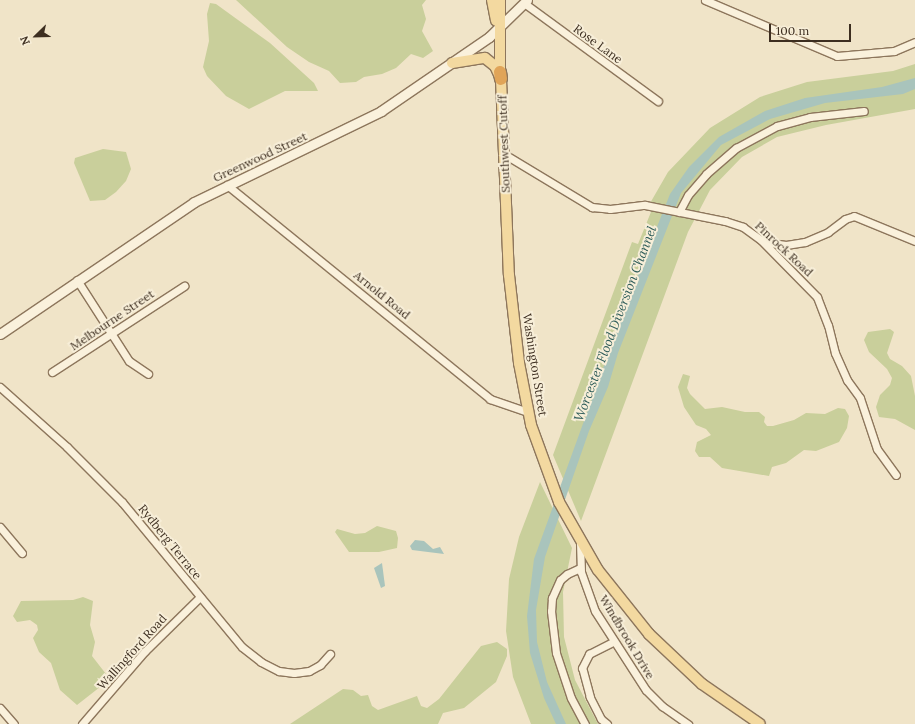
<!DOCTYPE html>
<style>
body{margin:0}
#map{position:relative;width:915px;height:724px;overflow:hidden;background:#f0e4c8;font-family:Lora,serif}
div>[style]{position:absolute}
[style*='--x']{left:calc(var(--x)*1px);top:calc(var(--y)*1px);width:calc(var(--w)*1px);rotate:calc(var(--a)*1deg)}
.green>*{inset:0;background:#c9cf9b}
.water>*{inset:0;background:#a9c4bc}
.roads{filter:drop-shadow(1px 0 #8d765c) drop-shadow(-1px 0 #8d765c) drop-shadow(0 1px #8d765c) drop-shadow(0 -1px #8d765c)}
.street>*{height:7px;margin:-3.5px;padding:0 3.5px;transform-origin:3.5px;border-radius:3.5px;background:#faf1dc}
.secondary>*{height:9px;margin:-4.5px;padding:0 4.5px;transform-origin:4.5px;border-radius:4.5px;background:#faf1dc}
.primary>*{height:10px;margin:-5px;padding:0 5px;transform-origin:5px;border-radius:5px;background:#f3d9a0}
.highway>*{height:12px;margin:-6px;padding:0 6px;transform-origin:6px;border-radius:6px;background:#e0a458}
span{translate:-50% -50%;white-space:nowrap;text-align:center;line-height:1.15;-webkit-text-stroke:4px #f7eed8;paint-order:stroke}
.street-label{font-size:12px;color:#3d2e20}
.water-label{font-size:13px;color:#2f5d5a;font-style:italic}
.north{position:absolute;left:16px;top:16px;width:40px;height:40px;-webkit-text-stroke:3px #f7eed8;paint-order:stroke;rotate:247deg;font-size:11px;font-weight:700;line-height:16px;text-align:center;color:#3d2e20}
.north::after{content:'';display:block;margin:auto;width:14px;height:18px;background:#3d2e20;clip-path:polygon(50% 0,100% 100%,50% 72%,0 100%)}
.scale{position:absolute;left:769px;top:24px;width:82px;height:18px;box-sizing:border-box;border:2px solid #3d2e20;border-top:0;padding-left:5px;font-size:12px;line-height:14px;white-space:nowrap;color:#3d2e20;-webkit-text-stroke:3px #f7eed8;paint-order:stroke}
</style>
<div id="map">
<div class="green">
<i style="clip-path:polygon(236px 0,426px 0,422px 5px,426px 19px,422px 31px,433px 51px,423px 58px,411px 54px,396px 68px,382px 74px,364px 77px,356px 82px,340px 83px,329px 71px,309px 62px,287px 47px)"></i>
<i style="clip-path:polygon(210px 3px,216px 4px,270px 43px,314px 83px,318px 91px,285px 91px,249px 109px,226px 96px,207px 76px,203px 67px,209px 41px,207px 14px)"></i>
<i style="clip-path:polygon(915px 64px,915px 109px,826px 125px,777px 137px,742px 157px,710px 190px,688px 232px,581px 521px,553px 455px,632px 242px,638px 244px,653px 207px,649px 205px,668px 172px,710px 128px,760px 97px,807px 82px,893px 71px)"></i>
<i style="clip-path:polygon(103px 149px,126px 152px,131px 169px,126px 181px,116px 192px,105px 200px,90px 201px,74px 163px,75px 158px)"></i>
<i style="clip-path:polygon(890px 329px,894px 332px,887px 353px,890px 359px,902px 366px,911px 376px,915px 396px,915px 430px,895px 419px,879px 417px,876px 407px,880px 395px,890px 385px,892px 378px,887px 369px,869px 352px,864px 340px,868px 332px)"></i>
<i style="clip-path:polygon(683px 374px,690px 376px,687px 388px,690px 394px,705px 409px,722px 407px,745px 412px,759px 412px,765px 417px,764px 422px,767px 426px,773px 426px,794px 420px,806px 413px,825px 414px,838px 408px,845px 409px,849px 416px,847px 428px,839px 442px,816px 451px,804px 450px,786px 463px,772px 467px,769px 476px,722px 468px,710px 457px,699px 457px,695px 451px,697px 442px,711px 435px,706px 429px,696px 425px,684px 407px,678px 387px)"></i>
<i style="clip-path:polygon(540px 482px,572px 548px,563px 592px,564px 637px,575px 680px,598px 724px,531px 724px,513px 677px,506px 631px,509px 579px,519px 537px)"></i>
<i style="clip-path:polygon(377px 526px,396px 531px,398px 538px,397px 548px,379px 552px,349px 552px,335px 532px,337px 529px,355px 534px,365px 533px)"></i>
<i style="clip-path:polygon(83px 597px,93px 601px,90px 625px,95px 642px,92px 656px,106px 674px,100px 687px,77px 705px,60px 690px,51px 663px,39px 652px,33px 638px,38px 630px,37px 625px,30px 620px,17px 622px,13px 616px,21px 601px,73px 600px)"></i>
<i style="clip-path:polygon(497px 642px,507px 649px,507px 656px,496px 682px,464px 708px,443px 713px,438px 724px,290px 724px,343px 689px,353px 690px,361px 696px,368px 695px,372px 706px,378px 710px,417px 696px,421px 706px,427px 708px,439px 699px,481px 646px)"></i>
</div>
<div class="water">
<i style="clip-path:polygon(915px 78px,915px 89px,903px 94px,825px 103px,770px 119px,721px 145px,681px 193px,618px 353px,608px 387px,589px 431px,545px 557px,536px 610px,537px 642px,547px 682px,566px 724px,556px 724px,544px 698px,530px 653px,527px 616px,534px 559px,626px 305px,670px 194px,689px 167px,719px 137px,765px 111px,805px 98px,882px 87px)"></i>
<i style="clip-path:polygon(415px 540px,424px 541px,433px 549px,440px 547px,444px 554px,412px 550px,410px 546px)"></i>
<i style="clip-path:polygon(382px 563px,385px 586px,381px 588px,374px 568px)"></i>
</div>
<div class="roads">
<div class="street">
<i style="--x:705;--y:0;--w:143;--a:23"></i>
<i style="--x:837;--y:56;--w:57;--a:-5"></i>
<i style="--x:894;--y:51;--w:23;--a:-23"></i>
<i style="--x:524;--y:3;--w:166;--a:36.2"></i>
<i style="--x:504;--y:154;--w:103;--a:31.1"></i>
<i style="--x:592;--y:207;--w:18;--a:6"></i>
<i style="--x:610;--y:209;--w:35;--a:-7"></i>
<i style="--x:645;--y:205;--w:82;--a:11.3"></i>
<i style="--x:725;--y:221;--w:19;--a:18"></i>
<i style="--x:743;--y:227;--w:22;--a:36"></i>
<i style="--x:761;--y:240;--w:80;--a:45.5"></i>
<i style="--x:817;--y:297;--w:30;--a:69"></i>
<i style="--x:828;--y:325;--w:29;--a:76"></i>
<i style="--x:835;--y:353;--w:30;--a:66"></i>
<i style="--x:847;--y:380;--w:22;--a:54"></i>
<i style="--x:860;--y:398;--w:54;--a:71.6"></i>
<i style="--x:877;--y:449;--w:32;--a:54"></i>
<i style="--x:227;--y:185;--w:339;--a:39.1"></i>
<i style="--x:490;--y:399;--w:40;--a:18.9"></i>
<i style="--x:679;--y:212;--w:19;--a:-62"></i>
<i style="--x:688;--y:195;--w:28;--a:-49"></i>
<i style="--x:706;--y:174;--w:40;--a:-41"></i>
<i style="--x:736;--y:148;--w:47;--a:-28.2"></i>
<i style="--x:777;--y:126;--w:34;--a:-15"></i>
<i style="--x:810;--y:117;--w:54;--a:-6.3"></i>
<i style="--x:764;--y:242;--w:22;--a:8"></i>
<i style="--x:786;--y:245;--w:19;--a:-9"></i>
<i style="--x:805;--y:242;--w:25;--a:-23"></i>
<i style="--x:828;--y:232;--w:21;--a:-37"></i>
<i style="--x:845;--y:219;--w:9;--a:-18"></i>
<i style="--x:854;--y:216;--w:66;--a:22.3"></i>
<i style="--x:77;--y:280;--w:96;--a:57.3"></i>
<i style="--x:129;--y:361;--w:23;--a:34"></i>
<i style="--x:52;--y:372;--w:158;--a:-33.1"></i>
<i style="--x:0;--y:387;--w:90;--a:41.8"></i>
<i style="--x:67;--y:447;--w:78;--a:45"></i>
<i style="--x:122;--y:502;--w:188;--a:50.4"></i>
<i style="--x:242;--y:647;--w:24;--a:38"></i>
<i style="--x:261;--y:662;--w:20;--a:27"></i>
<i style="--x:279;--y:671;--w:15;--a:8"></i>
<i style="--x:294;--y:673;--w:15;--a:-8"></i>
<i style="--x:309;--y:671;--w:13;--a:-29"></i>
<i style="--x:320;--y:665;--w:15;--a:-48"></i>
<i style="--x:0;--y:527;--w:34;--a:50"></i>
<i style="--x:580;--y:543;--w:29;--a:88"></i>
<i style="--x:581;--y:572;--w:41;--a:70.3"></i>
<i style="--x:595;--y:611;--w:94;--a:57.2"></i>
<i style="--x:646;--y:690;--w:23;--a:45"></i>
<i style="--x:662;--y:706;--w:32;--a:35"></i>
<i style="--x:580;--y:568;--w:14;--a:155"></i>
<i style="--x:567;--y:574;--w:9;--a:139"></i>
<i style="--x:560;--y:580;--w:20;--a:114"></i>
<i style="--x:552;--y:598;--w:13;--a:94"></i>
<i style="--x:551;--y:611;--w:42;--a:83.2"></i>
<i style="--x:556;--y:653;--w:47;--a:71.6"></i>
<i style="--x:571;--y:698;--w:30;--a:62"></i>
<i style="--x:0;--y:708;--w:21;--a:49"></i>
<i style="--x:82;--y:724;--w:96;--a:-49.2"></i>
<i style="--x:145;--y:651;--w:77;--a:-44.5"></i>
<i style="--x:607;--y:724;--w:8;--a:-140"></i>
<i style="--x:601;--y:719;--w:25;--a:-117"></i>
<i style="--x:590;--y:697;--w:30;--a:-105"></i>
<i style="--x:582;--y:668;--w:16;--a:-63"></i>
<i style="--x:589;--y:654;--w:28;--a:-27"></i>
</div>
<div class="secondary">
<i style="--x:0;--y:334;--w:235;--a:-34.2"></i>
<i style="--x:194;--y:202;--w:208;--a:-25.9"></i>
<i style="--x:381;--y:111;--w:131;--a:-34.4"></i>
<i style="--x:489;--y:37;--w:53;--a:-44.2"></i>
</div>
<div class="primary">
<i style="--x:492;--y:0;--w:21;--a:79"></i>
<i style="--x:500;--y:0;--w:72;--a:90"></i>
<i style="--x:452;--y:63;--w:33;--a:-9"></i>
<i style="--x:485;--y:58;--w:13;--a:39"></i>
<i style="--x:495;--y:66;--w:14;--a:65"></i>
<i style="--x:501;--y:79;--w:196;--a:87.7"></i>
<i style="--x:509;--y:275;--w:89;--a:83.5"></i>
<i style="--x:519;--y:363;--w:63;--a:79"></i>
<i style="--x:531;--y:425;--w:82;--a:70"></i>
<i style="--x:559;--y:502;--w:78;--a:60.2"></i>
<i style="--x:598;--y:570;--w:82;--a:51.4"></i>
<i style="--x:649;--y:634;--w:73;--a:43.3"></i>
<i style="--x:702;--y:684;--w:70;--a:34.6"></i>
</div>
<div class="highway">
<i style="--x:500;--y:72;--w:7;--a:82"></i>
</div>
</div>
<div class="street-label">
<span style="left:598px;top:44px;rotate:36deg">Rose Lane</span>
<span style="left:504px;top:144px;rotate:-92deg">Southwest Cutoff</span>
<span style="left:260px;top:157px;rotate:-25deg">Greenwood Street</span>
<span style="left:784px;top:249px;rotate:43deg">Pinrock Road</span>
<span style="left:382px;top:295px;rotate:39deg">Arnold Road</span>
<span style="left:112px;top:320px;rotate:-34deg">Melbourne Street</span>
<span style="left:535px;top:365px;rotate:81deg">Washington Street</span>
<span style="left:170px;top:542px;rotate:51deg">Rydberg Terrace</span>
<span style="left:627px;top:637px;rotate:59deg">Windbrook Drive</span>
<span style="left:132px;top:652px;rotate:-48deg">Wallingford Road</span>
</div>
<div class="water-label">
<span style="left:616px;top:324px;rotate:-69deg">Worcester Flood Diversion Channel</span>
</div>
<div class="north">N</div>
<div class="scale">100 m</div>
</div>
